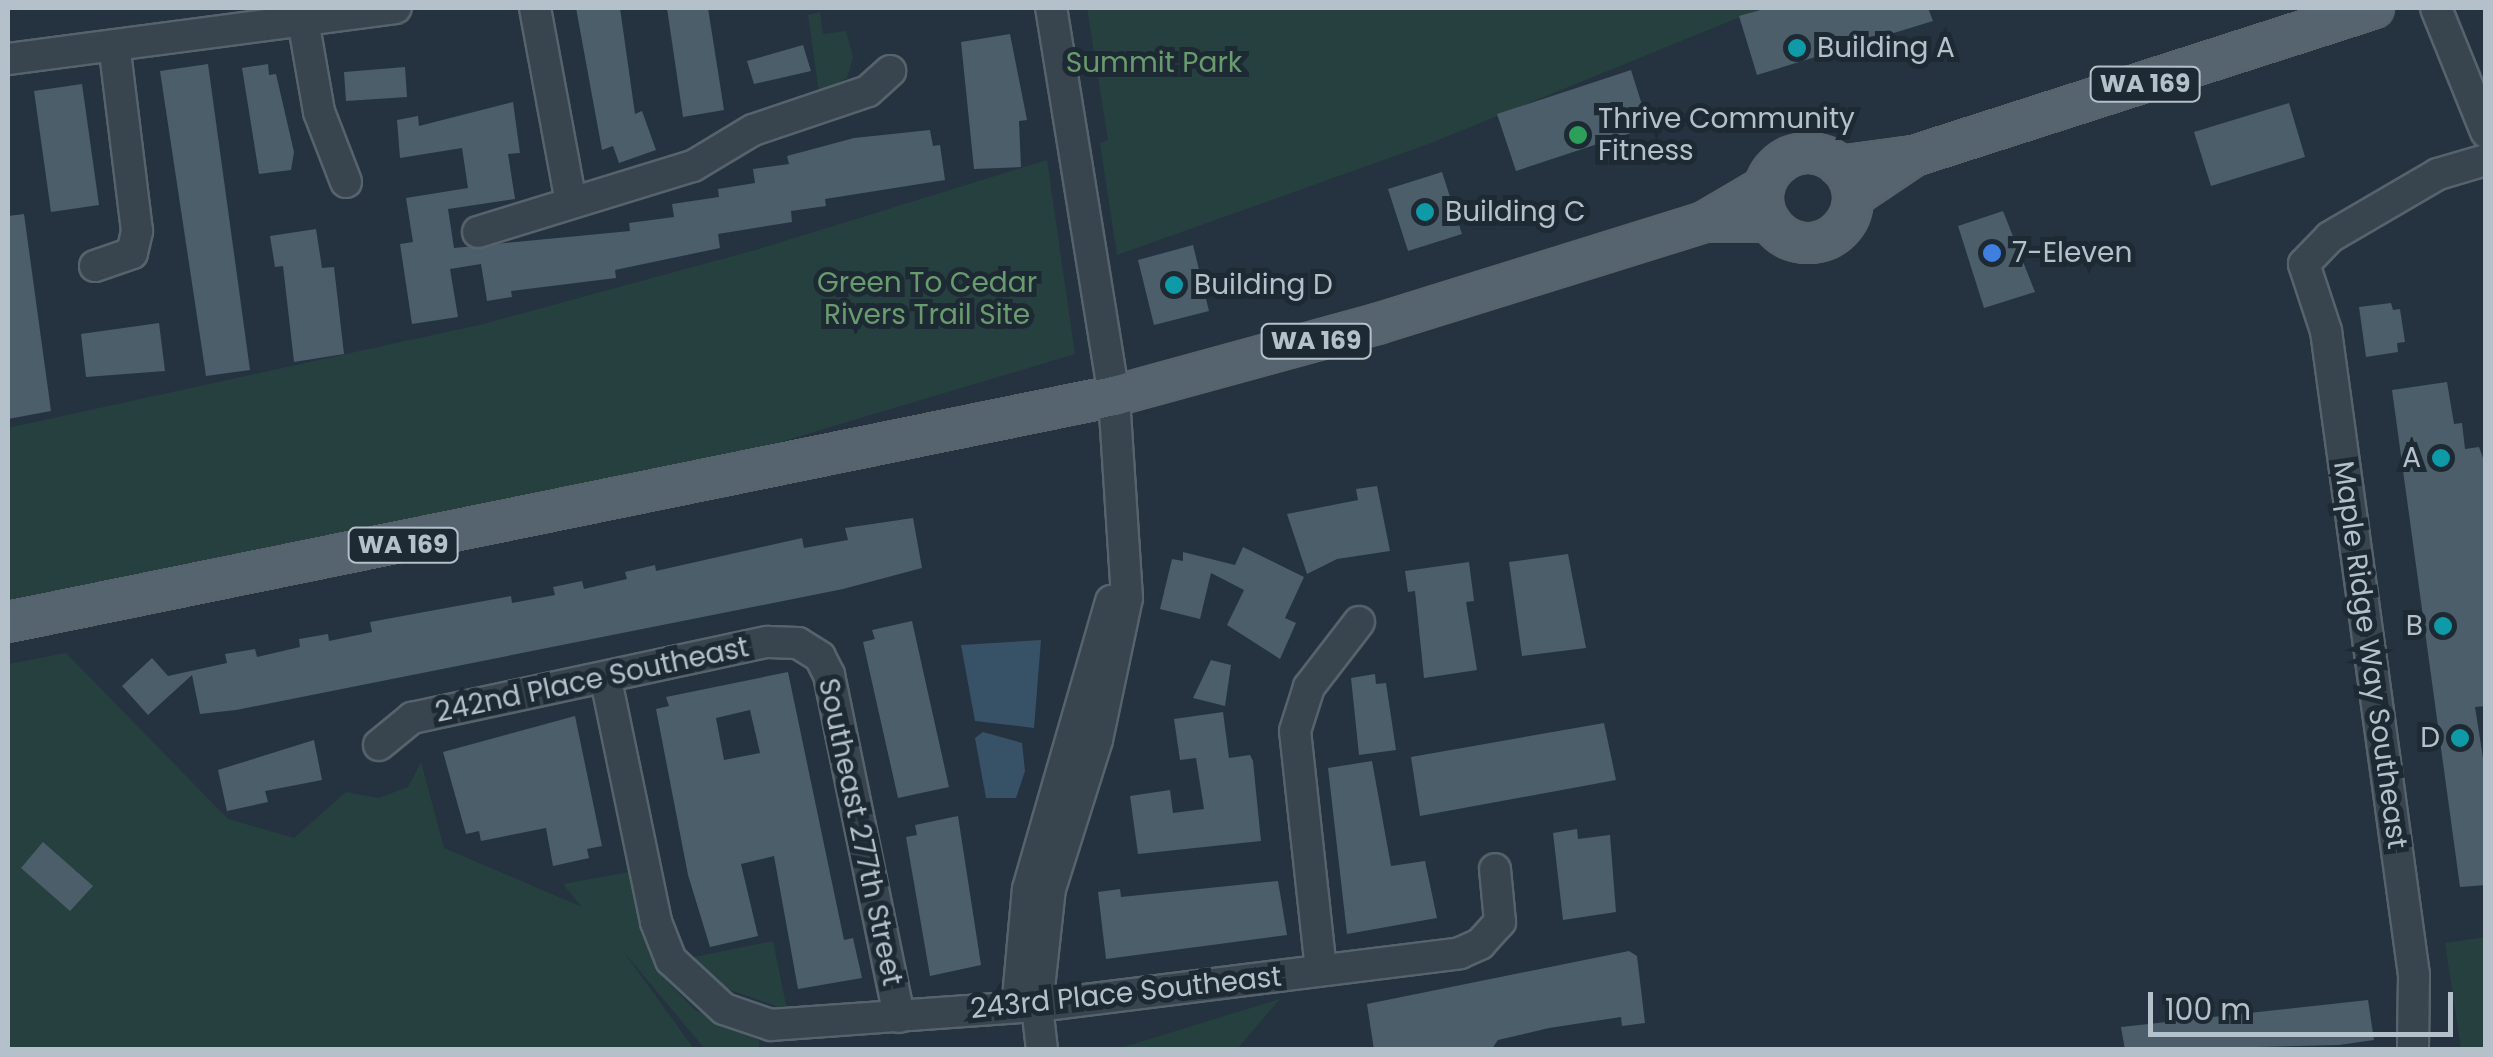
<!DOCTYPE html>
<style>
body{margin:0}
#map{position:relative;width:2493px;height:1057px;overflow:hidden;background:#24333f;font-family:Poppins,sans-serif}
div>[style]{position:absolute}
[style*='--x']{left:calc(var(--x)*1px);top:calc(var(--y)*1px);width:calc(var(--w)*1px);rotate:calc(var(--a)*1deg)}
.green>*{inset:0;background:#26403f}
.water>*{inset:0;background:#375266}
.building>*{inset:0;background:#4c5e6a}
.roads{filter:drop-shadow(2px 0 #56636d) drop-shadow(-2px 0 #56636d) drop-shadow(0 2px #56636d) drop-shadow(0 -2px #56636d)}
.minor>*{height:30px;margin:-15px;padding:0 15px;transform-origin:15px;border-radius:15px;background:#38454f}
.major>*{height:38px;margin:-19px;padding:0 19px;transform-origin:19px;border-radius:19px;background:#56646f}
.major>.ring{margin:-19px;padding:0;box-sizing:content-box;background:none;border:38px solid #56646f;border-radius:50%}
.dots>*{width:28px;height:28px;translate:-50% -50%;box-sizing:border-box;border:5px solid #1d2a34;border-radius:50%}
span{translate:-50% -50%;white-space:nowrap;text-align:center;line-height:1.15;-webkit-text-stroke:10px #1d2a34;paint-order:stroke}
.shield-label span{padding:2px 8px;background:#1d2a34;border:2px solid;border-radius:8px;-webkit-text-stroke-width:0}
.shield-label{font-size:25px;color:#b4c0ca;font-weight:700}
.poi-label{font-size:28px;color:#b4c0ca}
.left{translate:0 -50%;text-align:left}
.right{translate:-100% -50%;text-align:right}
.park-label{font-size:28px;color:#6a9b6e}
.street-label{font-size:28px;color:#b4c0ca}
.frame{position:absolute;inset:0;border:10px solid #b4c0ca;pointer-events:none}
.scale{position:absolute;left:2148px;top:992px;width:305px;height:45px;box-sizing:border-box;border:5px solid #b4c0ca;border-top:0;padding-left:12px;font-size:30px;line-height:35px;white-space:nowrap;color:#b4c0ca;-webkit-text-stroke:8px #1d2a34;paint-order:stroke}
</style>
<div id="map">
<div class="green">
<i style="clip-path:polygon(1087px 8px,1762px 8px,1431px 143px,1117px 255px,1100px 143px,1108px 140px)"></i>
<i style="clip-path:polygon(820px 12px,823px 34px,846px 31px,853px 57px,847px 78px,819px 93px,808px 15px)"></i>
<i style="clip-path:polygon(1047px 160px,1075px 354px,727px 458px,8px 618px,8px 428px,483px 324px,759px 249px)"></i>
<i style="clip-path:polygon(66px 653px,228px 819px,294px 838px,346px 792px,379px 798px,408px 787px,421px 762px,444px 848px,582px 907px,563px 884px,629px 872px,649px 953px,669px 983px,695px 1010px,759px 1040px,759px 1049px,705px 1049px,623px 951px,694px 1049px,8px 1050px,8px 664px)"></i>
<i style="clip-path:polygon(2485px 937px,2485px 1049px,2461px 1049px,2445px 943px)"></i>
<i style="clip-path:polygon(773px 941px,787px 1010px,719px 986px,694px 957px)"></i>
<i style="clip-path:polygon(1280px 999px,1237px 1049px,1117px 1049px)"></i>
</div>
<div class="water">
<i style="clip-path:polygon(1041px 640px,1034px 728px,975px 721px,961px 645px)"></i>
<i style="clip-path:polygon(983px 732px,1022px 743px,1025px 771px,1016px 798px,986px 798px,975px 738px)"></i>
</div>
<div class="building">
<i style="clip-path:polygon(576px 8px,620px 8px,635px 114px,642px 111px,656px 150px,619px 163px,613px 146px,602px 150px)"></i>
<i style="clip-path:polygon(667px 8px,708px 8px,724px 110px,683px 117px)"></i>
<i style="clip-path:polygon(1767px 8px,1928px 8px,1933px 21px,1757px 75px,1739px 16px)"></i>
<i style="clip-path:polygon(1010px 34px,1027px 120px,1019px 121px,1021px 167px,974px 169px,961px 42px)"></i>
<i style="clip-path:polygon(803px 45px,811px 71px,754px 84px,747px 61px)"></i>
<i style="clip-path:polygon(208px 64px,250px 370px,206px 376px,160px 71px)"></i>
<i style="clip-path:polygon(268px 64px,269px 75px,276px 74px,294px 152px,291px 170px,259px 174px,242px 68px)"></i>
<i style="clip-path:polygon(405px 67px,407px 97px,346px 101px,344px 72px)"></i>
<i style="clip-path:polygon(1631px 70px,1649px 127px,1516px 171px,1497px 114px)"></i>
<i style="clip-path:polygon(82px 84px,99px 205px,51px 212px,34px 91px)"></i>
<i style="clip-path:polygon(513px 102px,520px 153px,508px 154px,515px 199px,448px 209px,454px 248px,630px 231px,629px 223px,674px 217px,672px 204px,719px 197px,718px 189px,755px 183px,753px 169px,789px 164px,787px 156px,854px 138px,930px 130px,933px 146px,940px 145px,945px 180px,825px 199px,826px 206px,791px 211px,792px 222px,718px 234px,720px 248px,615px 270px,616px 278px,511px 291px,512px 297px,487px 301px,481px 264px,450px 269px,458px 317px,412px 324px,400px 244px,413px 242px,406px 198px,468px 188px,462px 148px,400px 158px,397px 120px,418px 116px,419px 126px)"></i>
<i style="clip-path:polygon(2289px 103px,2305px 157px,2211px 186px,2194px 132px)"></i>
<i style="clip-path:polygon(1442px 172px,1462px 234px,1408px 251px,1388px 189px)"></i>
<i style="clip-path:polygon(2003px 211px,2035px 292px,1984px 308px,1958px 226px)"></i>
<i style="clip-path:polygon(24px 214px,51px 411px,8px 419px,8px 216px)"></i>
<i style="clip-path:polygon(316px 229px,322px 268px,334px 267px,344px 354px,294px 362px,283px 266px,275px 267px,270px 236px)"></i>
<i style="clip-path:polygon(1193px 245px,1209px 311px,1154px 325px,1138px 260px)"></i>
<i style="clip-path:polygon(2391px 303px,2393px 310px,2400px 309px,2405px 342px,2397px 343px,2398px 352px,2366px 357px,2359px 307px)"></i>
<i style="clip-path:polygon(159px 323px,165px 371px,86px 377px,81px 334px)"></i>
<i style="clip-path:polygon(2447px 382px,2454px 424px,2462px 423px,2465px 449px,2479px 447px,2486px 466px,2486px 706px,2475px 707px,2486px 777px,2486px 885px,2460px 887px,2392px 390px)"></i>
<i style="clip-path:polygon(1377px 486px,1390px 551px,1337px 559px,1307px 574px,1287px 514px,1358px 500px,1356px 489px)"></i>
<i style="clip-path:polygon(913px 518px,922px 568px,843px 589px,236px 710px,200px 714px,192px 675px,148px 715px,122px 686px,152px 658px,168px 676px,227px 663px,225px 654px,255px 649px,257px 657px,300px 647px,299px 639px,328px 634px,329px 641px,372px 632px,370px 622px,511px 596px,512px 603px,555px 595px,553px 587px,582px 581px,584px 589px,627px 579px,625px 572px,655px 565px,656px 571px,802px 538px,804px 548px,848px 540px,845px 528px)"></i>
<i style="clip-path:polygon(1243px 547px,1304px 577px,1285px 618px,1296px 623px,1280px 659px,1227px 625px,1244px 590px,1211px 573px,1200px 619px,1160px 609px,1172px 559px,1183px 561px,1183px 552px,1235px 565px)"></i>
<i style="clip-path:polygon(1568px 554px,1586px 648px,1522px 656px,1509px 562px)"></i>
<i style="clip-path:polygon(1469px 562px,1474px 601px,1466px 602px,1477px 670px,1424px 678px,1415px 591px,1408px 592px,1405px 571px)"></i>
<i style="clip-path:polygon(912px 621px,949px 787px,898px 798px,863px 642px,875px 639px,872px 630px)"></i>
<i style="clip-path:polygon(1211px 660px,1231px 665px,1225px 706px,1193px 698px)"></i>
<i style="clip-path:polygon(evenodd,788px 672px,844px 940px,853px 938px,862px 978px,798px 989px,774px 856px,741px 864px,758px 936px,710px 947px,688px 875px,656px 709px,669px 706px,666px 697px,788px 672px,750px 710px,760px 753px,724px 760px,716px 718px,750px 710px)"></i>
<i style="clip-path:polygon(1375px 674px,1376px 684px,1386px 683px,1396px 750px,1359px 755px,1351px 678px)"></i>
<i style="clip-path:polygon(1223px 712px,1229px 758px,1250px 755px,1253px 761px,1261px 841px,1138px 854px,1130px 796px,1170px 790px,1173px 813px,1204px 809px,1196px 758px,1180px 760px,1174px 719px)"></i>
<i style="clip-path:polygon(575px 716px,602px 846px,587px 849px,589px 858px,553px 866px,546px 828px,481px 841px,479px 831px,466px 834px,443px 752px)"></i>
<i style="clip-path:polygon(1604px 723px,1616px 780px,1420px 816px,1411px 757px)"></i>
<i style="clip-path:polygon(314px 740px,322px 780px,265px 791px,268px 802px,227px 811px,218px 770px)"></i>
<i style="clip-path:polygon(1372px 761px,1391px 866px,1425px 861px,1437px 918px,1347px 934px,1328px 768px)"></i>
<i style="clip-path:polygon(958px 816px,981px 965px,930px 976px,906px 837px,917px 835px,915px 825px)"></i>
<i style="clip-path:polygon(1577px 829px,1578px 839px,1610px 835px,1616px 912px,1563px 920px,1553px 833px)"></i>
<i style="clip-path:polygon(43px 842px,93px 886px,70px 911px,21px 868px)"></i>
<i style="clip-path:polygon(1278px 881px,1287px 935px,1106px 959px,1098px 892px,1120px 889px,1121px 897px)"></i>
<i style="clip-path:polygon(1629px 951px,1637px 956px,1645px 1023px,1622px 1026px,1621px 1017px,1549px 1028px,1498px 1040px,1491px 1050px,1374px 1050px,1367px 1004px)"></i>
<i style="clip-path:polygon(2368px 1000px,2374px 1040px,2339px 1045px,2125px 1050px,2121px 1027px)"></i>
</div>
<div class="roads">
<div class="minor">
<i style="--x:535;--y:8;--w:197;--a:79.5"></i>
<i style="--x:2436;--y:8;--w:134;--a:68"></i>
<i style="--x:303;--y:20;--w:93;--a:80.1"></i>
<i style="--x:319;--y:112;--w:75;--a:68.9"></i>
<i style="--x:8;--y:59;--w:391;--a:-7.5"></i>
<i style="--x:478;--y:232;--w:225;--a:-17.1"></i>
<i style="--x:693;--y:166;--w:70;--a:-31"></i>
<i style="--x:753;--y:130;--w:121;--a:-18.7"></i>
<i style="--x:868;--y:91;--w:30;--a:-42"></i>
<i style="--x:2304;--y:264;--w:71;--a:71.8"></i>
<i style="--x:2326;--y:331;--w:650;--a:82.22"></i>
<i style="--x:2414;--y:975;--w:75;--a:90.8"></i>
<i style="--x:2304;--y:264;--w:37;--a:-46"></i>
<i style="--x:2330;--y:237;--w:125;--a:-30.3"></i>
<i style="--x:2438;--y:174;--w:50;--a:-16.3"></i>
<i style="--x:95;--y:266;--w:39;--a:-19"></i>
<i style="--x:132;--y:253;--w:23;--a:-77"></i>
<i style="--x:137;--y:231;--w:187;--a:-97"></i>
<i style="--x:606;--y:680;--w:247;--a:78.3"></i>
<i style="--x:656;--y:922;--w:41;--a:68.5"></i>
<i style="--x:671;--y:960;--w:72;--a:42.8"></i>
<i style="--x:724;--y:1009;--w:50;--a:18.8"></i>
<i style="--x:771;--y:1025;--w:267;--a:-4.1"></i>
<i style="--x:1037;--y:1006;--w:426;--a:-7.1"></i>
<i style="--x:1460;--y:953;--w:22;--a:-24"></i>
<i style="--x:1480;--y:944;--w:30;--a:-48"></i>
<i style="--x:1500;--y:922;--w:53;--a:-95.4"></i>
<i style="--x:379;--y:745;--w:43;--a:-39.3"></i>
<i style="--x:412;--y:718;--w:364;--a:-12.1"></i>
<i style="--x:768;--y:642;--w:30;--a:2"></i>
<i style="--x:798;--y:643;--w:26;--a:32"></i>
<i style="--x:820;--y:657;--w:20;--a:63"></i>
<i style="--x:829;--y:675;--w:349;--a:78.4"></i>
<i style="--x:1321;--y:970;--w:240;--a:-96.2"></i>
<i style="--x:1295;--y:731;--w:46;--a:-72.3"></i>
<i style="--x:1309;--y:687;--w:82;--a:-52.4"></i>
<i style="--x:1018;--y:998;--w:109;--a:-84.8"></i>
<i style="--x:1028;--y:889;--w:300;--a:-73.9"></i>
<i style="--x:1042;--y:1050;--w:44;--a:-96.5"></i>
<i style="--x:1037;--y:1006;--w:118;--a:-83.7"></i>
<i style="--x:1050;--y:889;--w:156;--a:-72.5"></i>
<i style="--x:1097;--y:740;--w:145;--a:-78.1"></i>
<i style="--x:1127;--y:598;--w:202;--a:-93.7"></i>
<i style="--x:1114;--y:396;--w:393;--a:-99.2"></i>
</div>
<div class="major">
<i class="ring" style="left:1763px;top:153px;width:52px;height:52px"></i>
<i style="--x:1914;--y:156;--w:483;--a:-17.8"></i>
<i style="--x:1839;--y:166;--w:76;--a:-7.6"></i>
<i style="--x:1914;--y:156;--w:73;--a:146.1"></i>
<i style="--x:1764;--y:187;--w:69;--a:149.7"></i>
<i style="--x:1704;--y:222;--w:66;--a:0"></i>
<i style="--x:8;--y:622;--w:1129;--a:-11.55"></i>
<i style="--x:1114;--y:396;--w:273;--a:-15.3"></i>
<i style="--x:1377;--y:324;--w:343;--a:-17.3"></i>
</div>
</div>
<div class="dots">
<i style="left:1797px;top:48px;background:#0f9aa8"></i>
<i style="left:1578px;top:135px;background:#2e9e5b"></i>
<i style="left:1425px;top:212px;background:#0f9aa8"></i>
<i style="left:1992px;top:253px;background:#3f7fe0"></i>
<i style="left:1174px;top:285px;background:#0f9aa8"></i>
<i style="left:2441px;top:458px;background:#0f9aa8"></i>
<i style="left:2443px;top:626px;background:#0f9aa8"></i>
<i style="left:2460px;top:738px;background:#0f9aa8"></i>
</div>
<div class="shield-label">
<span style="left:2145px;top:84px">WA 169</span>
<span style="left:1316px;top:341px">WA 169</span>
<span style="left:403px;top:545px">WA 169</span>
</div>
<div class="poi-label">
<span class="left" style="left:1817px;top:48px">Building A</span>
<span class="left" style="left:1598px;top:135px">Thrive Community<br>Fitness</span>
<span class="left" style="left:1445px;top:212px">Building C</span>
<span class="left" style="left:2012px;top:253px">7-Eleven</span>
<span class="left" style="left:1194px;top:285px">Building D</span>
<span class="right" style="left:2421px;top:458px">A</span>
<span class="right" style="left:2423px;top:626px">B</span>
<span class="right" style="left:2440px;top:738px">D</span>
</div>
<div class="park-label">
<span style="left:1154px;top:63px">Summit Park</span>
<span style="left:927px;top:299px">Green To Cedar<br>Rivers Trail Site</span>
</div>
<div class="street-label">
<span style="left:2370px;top:655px;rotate:82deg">Maple Ridge Way Southeast</span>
<span style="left:592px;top:680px;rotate:-12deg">242nd Place Southeast</span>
<span style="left:860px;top:832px;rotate:78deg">Southeast 277th Street</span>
<span style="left:1126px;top:993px;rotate:-6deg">243rd Place Southeast</span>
</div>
<div class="frame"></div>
<div class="scale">100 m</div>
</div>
